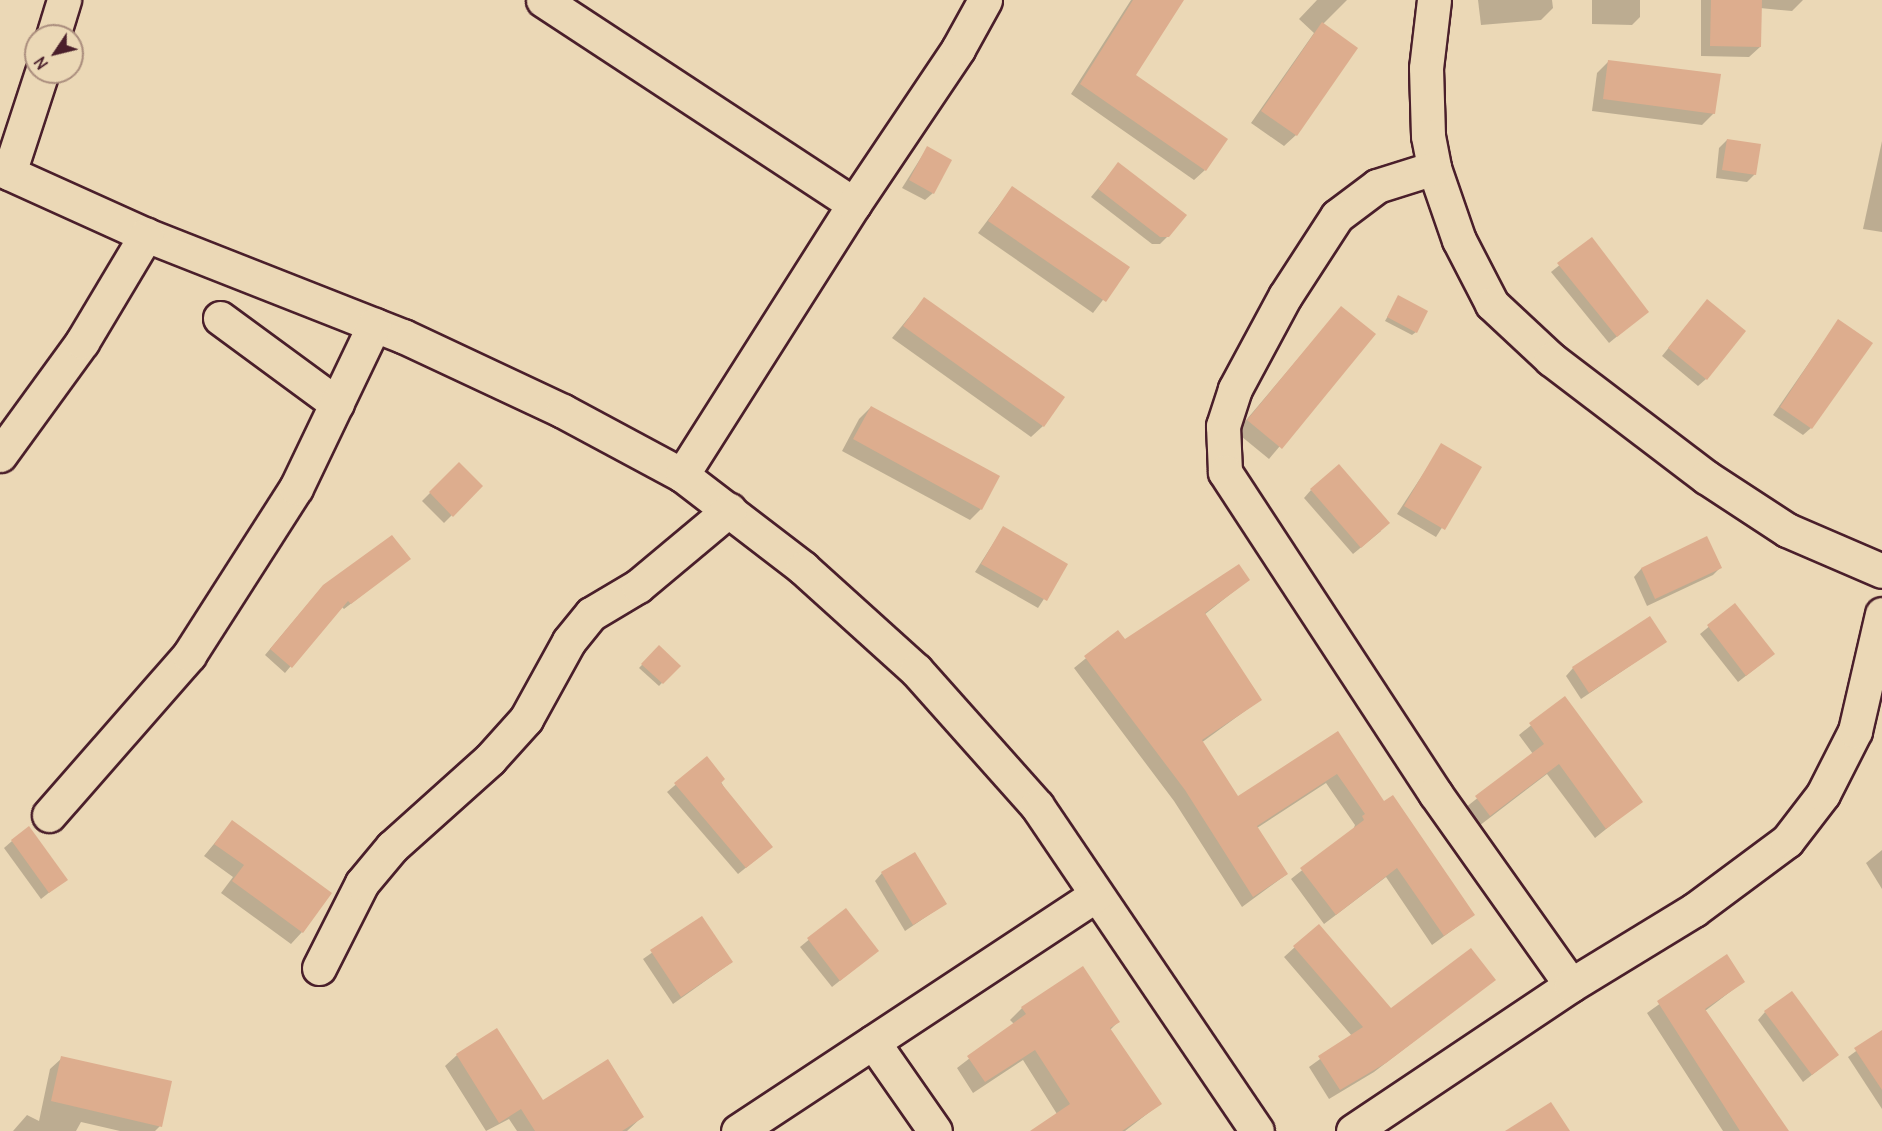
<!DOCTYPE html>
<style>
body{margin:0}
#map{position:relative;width:1882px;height:1131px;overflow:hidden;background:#ebd8b6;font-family:Delius,sans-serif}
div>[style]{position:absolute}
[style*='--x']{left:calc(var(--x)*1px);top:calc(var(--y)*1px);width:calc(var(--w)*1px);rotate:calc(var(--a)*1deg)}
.shadow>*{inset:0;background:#0003}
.building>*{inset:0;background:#ddad8e}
.roads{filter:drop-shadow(2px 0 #4a1f2b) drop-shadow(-2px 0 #4a1f2b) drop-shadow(0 2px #4a1f2b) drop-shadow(0 -2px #4a1f2b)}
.minor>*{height:33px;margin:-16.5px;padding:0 16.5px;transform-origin:16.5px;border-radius:16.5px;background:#ebd8b6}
span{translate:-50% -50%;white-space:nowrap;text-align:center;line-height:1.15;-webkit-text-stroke:4.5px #ebd8b6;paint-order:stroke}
.north{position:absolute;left:24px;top:24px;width:60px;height:60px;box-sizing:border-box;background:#ebd8b6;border:2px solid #ab8e7e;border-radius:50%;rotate:235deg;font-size:16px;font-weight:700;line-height:24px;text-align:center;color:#4a1f2b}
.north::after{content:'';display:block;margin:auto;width:21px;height:27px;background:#4a1f2b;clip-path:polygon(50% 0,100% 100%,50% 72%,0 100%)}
</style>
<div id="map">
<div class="shadow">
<i style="clip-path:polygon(1131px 0,1182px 0,1134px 76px,1205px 170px,1194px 180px,1071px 94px)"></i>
<i style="clip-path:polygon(1317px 0,1347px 0,1322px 25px,1296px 135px,1284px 146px,1251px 123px,1314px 33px,1299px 19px)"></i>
<i style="clip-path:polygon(1478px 0,1552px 0,1553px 8px,1541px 20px,1481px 25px)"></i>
<i style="clip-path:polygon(1592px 0,1640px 0,1640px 17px,1632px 25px,1592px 24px)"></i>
<i style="clip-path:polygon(1701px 0,1803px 0,1792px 11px,1760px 8px,1760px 47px,1749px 57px,1701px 56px)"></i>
<i style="clip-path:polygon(1608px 62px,1714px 113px,1702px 125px,1592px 111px,1597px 73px)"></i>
<i style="clip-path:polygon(1727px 140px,1755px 174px,1747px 182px,1716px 178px,1719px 148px)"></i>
<i style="clip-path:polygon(1882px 141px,1882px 232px,1863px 229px)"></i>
<i style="clip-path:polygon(927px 148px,933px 193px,925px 200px,902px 188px)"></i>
<i style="clip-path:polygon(1118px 164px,1168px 236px,1160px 244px,1152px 244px,1091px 197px)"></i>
<i style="clip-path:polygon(1012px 188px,1128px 267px,1093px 313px,978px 233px)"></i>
<i style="clip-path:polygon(1592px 239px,1647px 312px,1609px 343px,1551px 272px)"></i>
<i style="clip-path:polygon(1399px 297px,1416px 332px,1412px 335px,1385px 321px)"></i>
<i style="clip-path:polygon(924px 299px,1043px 426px,1031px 437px,892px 338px)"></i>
<i style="clip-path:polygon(1341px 308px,1374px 335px,1269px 459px,1236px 432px)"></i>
<i style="clip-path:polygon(1700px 309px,1706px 379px,1698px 386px,1662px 356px)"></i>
<i style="clip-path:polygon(1838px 321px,1811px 428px,1803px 435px,1773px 415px)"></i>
<i style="clip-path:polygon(871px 407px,981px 509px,970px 520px,842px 451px,859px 419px)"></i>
<i style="clip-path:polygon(1442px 445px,1480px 468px,1436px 537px,1397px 514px)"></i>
<i style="clip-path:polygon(459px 464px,481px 486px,444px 523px,422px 501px)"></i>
<i style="clip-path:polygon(1311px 490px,1381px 531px,1353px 554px,1304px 498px)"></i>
<i style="clip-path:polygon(1003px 528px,1066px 565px,1038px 608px,975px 572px)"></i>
<i style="clip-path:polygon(1707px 538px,1721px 567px,1713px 575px,1647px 606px,1634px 577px,1641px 569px)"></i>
<i style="clip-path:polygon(409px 559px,344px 609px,341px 606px,285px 673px,265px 655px,323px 586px)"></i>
<i style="clip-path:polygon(1248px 580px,1204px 615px,1260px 700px,1201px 743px,1238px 798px,1337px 733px,1383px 803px,1473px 915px,1432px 945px,1386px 877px,1324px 924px,1291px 879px,1353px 830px,1355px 825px,1326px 783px,1257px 828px,1287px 874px,1242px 907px,1174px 801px,1074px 668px,1118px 632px,1125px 641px)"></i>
<i style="clip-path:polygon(1735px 605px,1765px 661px,1738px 682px,1700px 634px)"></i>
<i style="clip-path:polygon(1665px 642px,1581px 699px,1566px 676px,1573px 668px)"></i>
<i style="clip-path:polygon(659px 647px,678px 666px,659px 686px,639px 668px)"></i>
<i style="clip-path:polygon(1565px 698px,1641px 801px,1595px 838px,1547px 774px,1479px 826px,1465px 808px,1533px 754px,1519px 735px)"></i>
<i style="clip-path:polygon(707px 758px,763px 854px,738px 874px,667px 792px)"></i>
<i style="clip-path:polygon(232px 822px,302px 932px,291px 944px,221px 893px,233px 877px,204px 856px)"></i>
<i style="clip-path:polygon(12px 841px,66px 879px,41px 899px,4px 848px)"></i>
<i style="clip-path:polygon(1882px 850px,1882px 889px,1866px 863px)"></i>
<i style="clip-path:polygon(882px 873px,945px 904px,905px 931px,875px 881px)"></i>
<i style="clip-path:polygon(845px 910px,877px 951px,832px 987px,800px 947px)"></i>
<i style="clip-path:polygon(701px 918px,732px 962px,673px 1004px,643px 959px)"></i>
<i style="clip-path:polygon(1318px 926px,1391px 1010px,1494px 980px,1374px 1072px,1329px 1099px,1309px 1067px,1352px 1036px,1284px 957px)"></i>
<i style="clip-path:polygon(1726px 956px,1743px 982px,1705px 1011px,1787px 1131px,1723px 1131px,1647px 1013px)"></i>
<i style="clip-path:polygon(1083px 968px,1118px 1022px,1110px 1030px,1160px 1104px,1125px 1131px,1032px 1131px,1057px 1114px,1023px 1060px,973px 1093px,957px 1068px,1014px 1024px,1010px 1020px,1022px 1008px)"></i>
<i style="clip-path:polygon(1765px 1012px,1837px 1055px,1803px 1082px,1758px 1020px)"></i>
<i style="clip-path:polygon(1882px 1032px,1882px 1109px,1848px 1057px)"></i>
<i style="clip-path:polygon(457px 1055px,543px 1102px,642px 1117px,627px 1131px,517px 1131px,509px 1119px,486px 1131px,445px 1066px)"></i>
<i style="clip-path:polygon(62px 1058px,160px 1126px,155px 1131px,120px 1131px,81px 1122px,76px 1131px,13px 1131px,27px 1115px,39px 1121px,50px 1069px)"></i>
</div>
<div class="building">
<i style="clip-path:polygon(1133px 0,1184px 0,1136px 75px,1228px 139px,1206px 171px,1080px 84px)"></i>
<i style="clip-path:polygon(1711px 0,1762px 0,1761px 47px,1710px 46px)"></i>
<i style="clip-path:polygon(1322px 22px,1358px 48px,1297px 136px,1261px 111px)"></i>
<i style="clip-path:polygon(1608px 60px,1721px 74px,1715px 114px,1603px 99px)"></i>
<i style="clip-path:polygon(1727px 139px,1761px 144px,1756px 175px,1722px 170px)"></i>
<i style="clip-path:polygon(927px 146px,952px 160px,934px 194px,909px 180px)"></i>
<i style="clip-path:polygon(1118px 162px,1187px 215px,1169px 237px,1160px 237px,1098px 189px)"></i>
<i style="clip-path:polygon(1012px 186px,1130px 267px,1106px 302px,988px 221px)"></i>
<i style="clip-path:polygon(1592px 237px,1649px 312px,1617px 337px,1557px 263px)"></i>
<i style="clip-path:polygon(1398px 295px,1428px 311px,1417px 333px,1387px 317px)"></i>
<i style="clip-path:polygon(924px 297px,1065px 397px,1044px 427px,903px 326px)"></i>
<i style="clip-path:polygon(1707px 299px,1746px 331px,1707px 380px,1668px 348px)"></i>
<i style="clip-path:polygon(1341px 306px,1376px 334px,1282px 449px,1247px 420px)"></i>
<i style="clip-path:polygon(1838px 319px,1873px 343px,1812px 429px,1780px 407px)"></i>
<i style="clip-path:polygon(871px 406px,1000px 476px,982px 510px,853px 439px)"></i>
<i style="clip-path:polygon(1441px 443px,1482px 467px,1445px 530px,1404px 506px)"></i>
<i style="clip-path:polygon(459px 462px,483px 486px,453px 517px,429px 492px)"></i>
<i style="clip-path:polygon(1339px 464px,1390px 523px,1361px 548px,1310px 489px)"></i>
<i style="clip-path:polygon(1003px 526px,1068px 564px,1047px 601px,981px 564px)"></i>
<i style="clip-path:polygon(392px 535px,411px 559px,351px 604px,348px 601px,292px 668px,270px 649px,323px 585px)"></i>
<i style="clip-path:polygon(1707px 536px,1722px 568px,1655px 599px,1641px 568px)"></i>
<i style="clip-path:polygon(1239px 564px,1250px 580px,1205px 613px,1262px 700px,1202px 740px,1238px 796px,1338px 731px,1384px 801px,1393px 795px,1475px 915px,1444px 936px,1397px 868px,1336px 915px,1300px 868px,1364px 820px,1362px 816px,1365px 814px,1337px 774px,1257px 826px,1288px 874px,1253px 897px,1185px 790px,1084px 656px,1118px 630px,1125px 639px)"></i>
<i style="clip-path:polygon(1735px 603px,1775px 654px,1746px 676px,1707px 625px)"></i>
<i style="clip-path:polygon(1650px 616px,1667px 642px,1589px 693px,1572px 667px)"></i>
<i style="clip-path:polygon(659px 645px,681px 666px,663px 684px,641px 664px)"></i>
<i style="clip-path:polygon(1565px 696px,1643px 802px,1606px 829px,1559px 764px,1490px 816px,1475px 796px,1544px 744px,1529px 723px)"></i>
<i style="clip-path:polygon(707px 756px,725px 779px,721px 783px,773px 847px,746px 868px,674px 783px)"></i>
<i style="clip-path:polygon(232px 820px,332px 893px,303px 933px,232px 881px,244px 865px,214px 844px)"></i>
<i style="clip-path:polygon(29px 826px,68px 880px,49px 893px,11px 840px)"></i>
<i style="clip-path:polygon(915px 852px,947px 904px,913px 925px,881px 872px)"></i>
<i style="clip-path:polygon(846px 908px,879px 951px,840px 981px,807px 938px)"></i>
<i style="clip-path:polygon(702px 916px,733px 962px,681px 997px,650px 950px)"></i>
<i style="clip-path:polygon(1319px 924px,1391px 1008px,1471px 948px,1496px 980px,1386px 1063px,1340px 1090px,1318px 1056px,1363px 1027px,1293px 946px)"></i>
<i style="clip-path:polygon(1727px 954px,1745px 982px,1705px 1009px,1789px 1131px,1740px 1131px,1657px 1001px)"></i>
<i style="clip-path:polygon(1083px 966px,1120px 1022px,1110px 1028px,1162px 1104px,1122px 1131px,1030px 1131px,1070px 1104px,1035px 1050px,985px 1082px,967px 1056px,1026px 1014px,1021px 1007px)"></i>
<i style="clip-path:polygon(1792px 991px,1839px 1055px,1812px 1075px,1764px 1011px)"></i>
<i style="clip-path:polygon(497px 1028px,543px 1100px,608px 1059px,644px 1117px,622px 1131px,535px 1131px,521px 1109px,499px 1123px,456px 1054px)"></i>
<i style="clip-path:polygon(1882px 1030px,1882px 1090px,1854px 1048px)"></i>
<i style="clip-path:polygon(61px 1056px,172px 1081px,162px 1127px,51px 1101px)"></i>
<i style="clip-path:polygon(1551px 1102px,1570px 1131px,1505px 1131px)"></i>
</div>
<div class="roads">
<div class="minor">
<i style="--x:543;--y:0;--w:372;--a:33.3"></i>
<i style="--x:1434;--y:0;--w:68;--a:96.7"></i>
<i style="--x:1426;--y:68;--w:68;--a:88.3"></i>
<i style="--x:1428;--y:136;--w:33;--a:79"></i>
<i style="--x:1434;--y:168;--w:76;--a:70.9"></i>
<i style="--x:1459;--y:240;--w:72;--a:62.7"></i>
<i style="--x:1492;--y:304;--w:81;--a:43"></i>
<i style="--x:1551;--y:359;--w:195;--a:37.3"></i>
<i style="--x:1706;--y:477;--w:97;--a:33.2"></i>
<i style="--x:1787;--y:530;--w:103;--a:23.3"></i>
<i style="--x:53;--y:36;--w:38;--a:-73"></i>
<i style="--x:1434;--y:168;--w:60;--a:162.5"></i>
<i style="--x:1377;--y:186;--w:50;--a:143.1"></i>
<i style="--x:1337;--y:216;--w:95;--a:123"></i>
<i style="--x:1285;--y:296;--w:106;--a:118.3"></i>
<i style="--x:1235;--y:389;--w:39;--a:108"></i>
<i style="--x:1223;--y:426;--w:46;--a:87.5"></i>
<i style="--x:1225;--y:472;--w:384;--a:56.8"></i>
<i style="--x:1435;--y:793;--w:235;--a:54.7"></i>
<i style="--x:0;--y:169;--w:160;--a:24.3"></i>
<i style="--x:146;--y:235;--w:276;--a:21.5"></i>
<i style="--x:403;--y:336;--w:177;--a:25.1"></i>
<i style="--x:563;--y:411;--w:135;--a:28.3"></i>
<i style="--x:682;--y:475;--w:153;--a:37.5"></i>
<i style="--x:803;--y:568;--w:152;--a:42.1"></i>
<i style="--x:916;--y:670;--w:182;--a:48.3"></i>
<i style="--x:1037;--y:806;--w:392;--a:55.9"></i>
<i style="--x:9;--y:173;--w:106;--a:-71.9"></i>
<i style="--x:220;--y:318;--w:145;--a:36.3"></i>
<i style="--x:0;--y:455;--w:140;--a:-54"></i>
<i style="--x:82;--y:342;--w:125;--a:-59.1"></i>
<i style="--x:682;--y:475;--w:321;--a:-57.6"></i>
<i style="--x:854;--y:204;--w:187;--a:-56.1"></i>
<i style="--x:958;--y:49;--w:56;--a:-61.1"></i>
<i style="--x:49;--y:815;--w:213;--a:-48.8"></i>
<i style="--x:189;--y:655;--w:198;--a:-57.4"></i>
<i style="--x:296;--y:488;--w:181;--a:-64.4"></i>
<i style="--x:319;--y:968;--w:95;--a:-63.2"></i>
<i style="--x:362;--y:883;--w:47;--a:-50.2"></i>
<i style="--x:392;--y:847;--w:132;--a:-41.9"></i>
<i style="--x:490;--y:759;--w:54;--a:-48"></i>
<i style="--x:526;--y:719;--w:89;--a:-61.1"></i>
<i style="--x:569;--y:641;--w:35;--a:-51"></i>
<i style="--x:591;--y:614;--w:55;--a:-30.8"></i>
<i style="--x:638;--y:586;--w:119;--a:-39.9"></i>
<i style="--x:873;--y:1042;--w:108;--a:55.1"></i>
<i style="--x:738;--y:1131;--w:429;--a:-33.4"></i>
<i style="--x:1353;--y:1131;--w:262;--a:-33.8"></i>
<i style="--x:1571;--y:985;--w:144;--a:-31.4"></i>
<i style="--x:1694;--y:910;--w:116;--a:-36.6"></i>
<i style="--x:1787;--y:841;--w:59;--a:-52.5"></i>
<i style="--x:1823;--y:794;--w:71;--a:-63.1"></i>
<i style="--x:1855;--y:731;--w:120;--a:-77"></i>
</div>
</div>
<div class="north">N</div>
</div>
